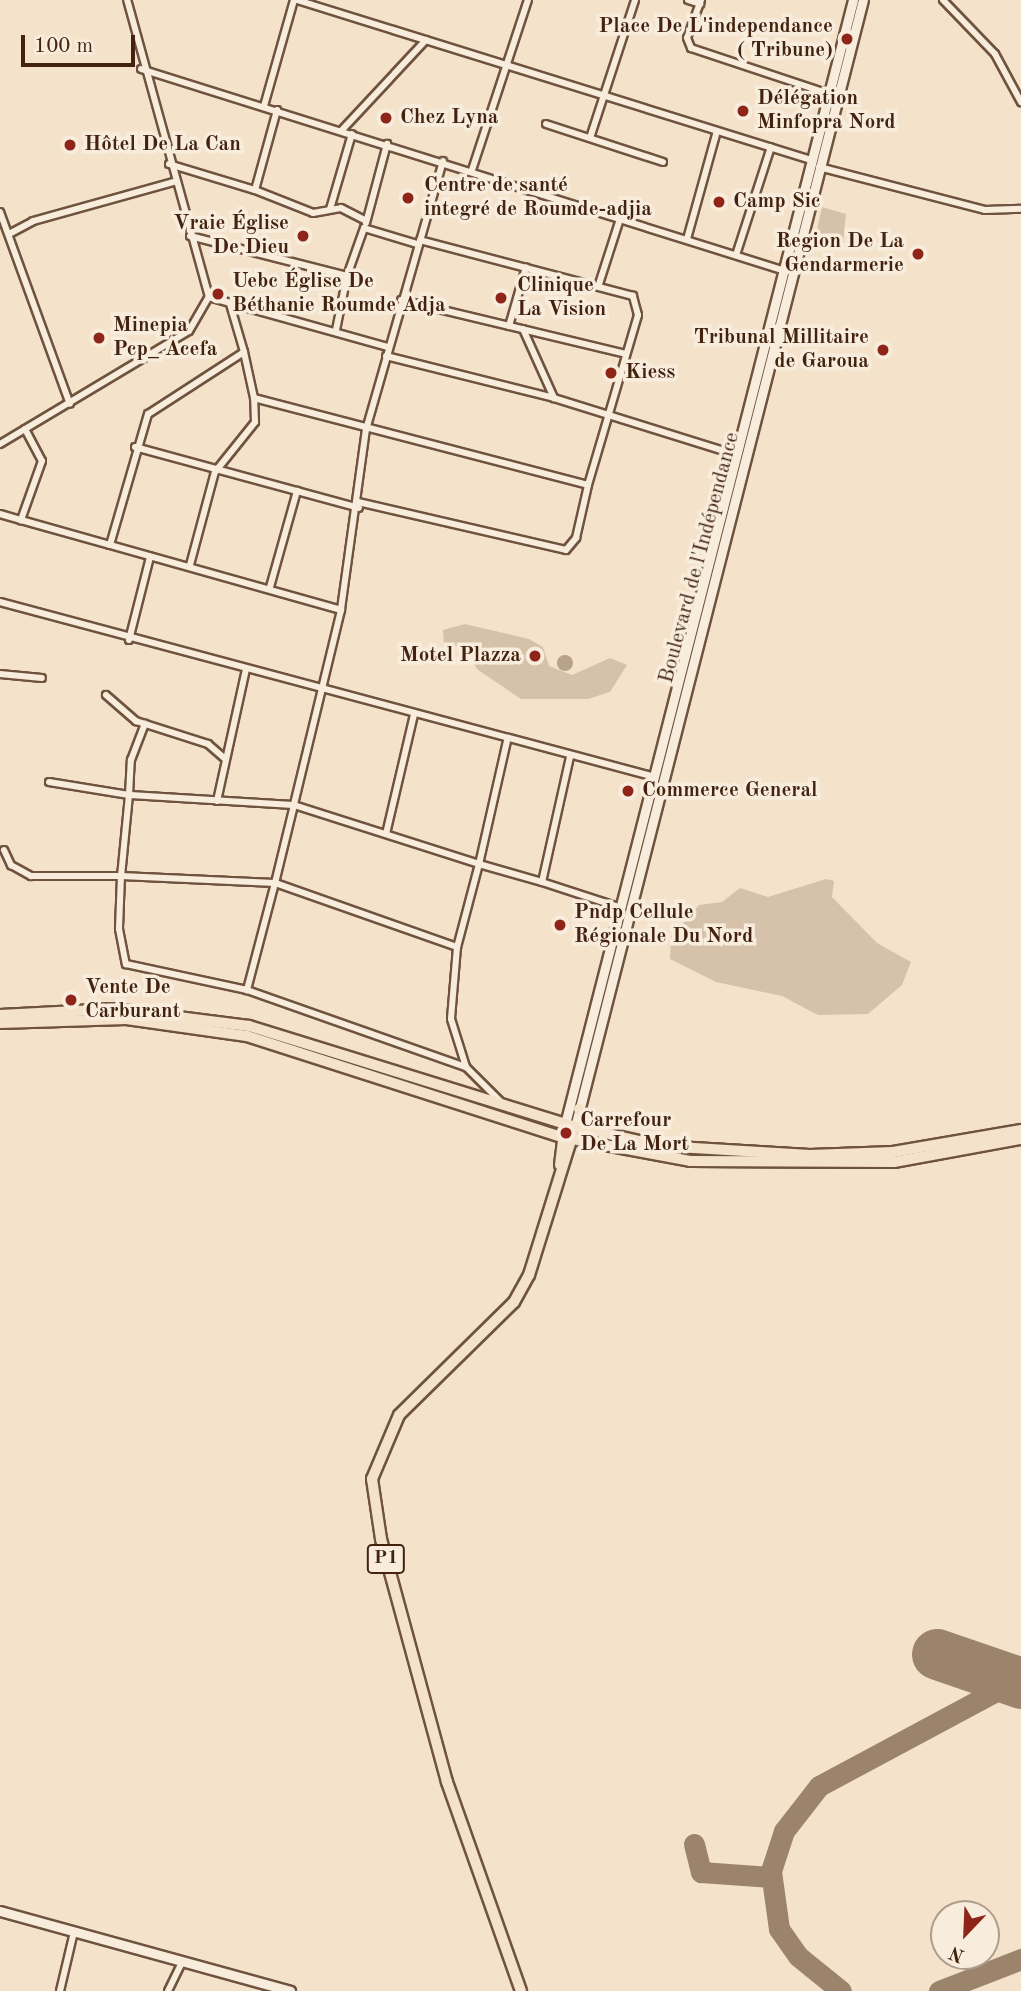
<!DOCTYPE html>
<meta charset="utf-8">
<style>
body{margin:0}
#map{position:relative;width:1021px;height:1991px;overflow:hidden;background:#f4e3ca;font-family:"Old Standard TT",serif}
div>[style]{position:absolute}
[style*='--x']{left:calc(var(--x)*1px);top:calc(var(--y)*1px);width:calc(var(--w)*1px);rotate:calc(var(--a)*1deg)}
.green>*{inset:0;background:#d6c2aa}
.water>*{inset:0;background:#b8a28a}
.round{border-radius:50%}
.taxiway>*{height:21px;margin:-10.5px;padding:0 10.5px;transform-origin:10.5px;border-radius:10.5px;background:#9c836c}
.runway>*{height:51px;margin:-25.5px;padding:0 25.5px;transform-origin:25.5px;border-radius:25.5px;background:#9c836c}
.roads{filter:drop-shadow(2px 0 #6f533e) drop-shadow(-2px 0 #6f533e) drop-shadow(0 2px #6f533e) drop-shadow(0 -2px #6f533e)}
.street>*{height:6px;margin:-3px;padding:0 3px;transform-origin:3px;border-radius:3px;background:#f8eddd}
.secondary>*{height:9px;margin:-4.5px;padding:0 4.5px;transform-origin:4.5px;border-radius:4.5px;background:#f8eddd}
.primary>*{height:10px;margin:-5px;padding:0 5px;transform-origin:5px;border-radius:5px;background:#f4e3ca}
.dots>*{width:19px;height:19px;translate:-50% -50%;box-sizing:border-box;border:4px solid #f8eddd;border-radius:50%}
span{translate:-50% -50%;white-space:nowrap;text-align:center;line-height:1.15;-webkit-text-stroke:7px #f8eddd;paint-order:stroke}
.shield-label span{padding:2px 5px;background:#f8eddd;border:2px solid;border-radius:5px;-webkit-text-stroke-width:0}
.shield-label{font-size:19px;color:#43230f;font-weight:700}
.poi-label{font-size:21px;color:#43230f;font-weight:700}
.right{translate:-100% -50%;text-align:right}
.left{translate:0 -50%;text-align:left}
.street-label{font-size:21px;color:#43230f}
.north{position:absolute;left:930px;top:1900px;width:70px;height:70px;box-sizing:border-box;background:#f8eddd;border:2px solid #b09c8b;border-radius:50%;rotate:203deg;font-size:19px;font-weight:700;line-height:28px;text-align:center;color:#43230f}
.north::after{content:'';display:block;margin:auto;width:24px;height:32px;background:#8f2418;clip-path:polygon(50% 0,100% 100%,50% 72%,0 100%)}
.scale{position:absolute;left:21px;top:35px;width:114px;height:32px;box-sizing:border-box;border:4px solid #43230f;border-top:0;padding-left:9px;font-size:21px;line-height:24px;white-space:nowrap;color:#43230f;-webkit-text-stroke:5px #f8eddd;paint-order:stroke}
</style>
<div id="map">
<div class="green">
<i style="clip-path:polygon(822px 207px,846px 214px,842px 251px,814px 244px)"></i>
<i style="clip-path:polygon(465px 624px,529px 639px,543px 647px,549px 666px,572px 675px,610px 658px,627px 665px,610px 692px,588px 699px,521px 699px,478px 670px,460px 645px,444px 647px,443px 630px)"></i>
<i style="clip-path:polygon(826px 879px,834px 881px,832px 897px,877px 943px,911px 962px,902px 985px,868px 1014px,818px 1015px,782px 996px,716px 982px,670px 959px,671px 937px,699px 905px,722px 902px,740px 888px,768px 897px)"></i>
</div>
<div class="water">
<i class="round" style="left:557px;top:655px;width:16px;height:16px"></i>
</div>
<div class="taxiway">
<i style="--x:694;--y:1844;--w:29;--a:76"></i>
<i style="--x:701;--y:1872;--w:70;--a:4.1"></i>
<i style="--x:841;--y:1991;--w:55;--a:-140.9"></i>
<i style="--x:798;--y:1956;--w:33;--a:-125"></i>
<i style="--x:779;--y:1929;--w:59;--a:-97.9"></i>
<i style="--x:771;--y:1871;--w:42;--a:-72"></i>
<i style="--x:784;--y:1831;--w:57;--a:-52.1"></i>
<i style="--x:819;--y:1786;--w:222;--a:-28.2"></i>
<i style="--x:939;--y:1991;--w:88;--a:-21.3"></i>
</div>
<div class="runway">
<i style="--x:937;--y:1654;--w:89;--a:19"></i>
</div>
<div class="roads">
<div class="street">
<i style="--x:297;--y:0;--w:538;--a:17.29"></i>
<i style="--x:688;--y:0;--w:13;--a:18"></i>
<i style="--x:701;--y:0;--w:40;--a:110.2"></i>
<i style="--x:687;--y:38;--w:11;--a:68"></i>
<i style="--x:691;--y:48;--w:145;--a:18.4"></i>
<i style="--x:943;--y:0;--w:75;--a:46.1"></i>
<i style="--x:995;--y:54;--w:55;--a:61.6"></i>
<i style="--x:141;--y:69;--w:672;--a:17.41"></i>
<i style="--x:264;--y:106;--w:110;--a:-74.2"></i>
<i style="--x:546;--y:124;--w:123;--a:18"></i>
<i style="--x:342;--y:130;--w:123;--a:-47"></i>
<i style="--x:590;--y:138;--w:145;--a:-71.9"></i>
<i style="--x:443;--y:161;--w:279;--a:106"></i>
<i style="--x:366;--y:429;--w:183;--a:97.9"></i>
<i style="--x:341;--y:610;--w:201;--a:103.6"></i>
<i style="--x:294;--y:805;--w:165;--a:-176.5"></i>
<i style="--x:129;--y:795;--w:81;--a:95.6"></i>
<i style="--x:121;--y:876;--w:154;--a:2.6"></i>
<i style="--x:275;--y:883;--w:111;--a:104.7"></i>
<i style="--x:247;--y:990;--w:232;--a:19.4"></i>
<i style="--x:169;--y:164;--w:90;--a:16.8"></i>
<i style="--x:255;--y:190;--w:83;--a:-74.6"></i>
<i style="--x:819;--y:167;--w:171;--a:14.5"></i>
<i style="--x:985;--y:210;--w:36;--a:-2"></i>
<i style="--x:472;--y:170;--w:179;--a:-71.8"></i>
<i style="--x:255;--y:190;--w:62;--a:21.6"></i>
<i style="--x:313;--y:213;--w:28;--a:-10"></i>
<i style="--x:341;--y:208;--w:28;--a:27"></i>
<i style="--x:330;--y:209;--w:78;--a:-73.7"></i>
<i style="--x:0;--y:212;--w:204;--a:70"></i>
<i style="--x:366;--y:223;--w:82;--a:-75.1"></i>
<i style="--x:9;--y:234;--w:27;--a:-28"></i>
<i style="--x:33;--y:221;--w:146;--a:-15.5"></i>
<i style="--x:190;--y:236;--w:162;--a:14.3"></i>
<i style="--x:347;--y:276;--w:55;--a:101.5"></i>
<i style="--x:687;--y:239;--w:112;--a:-74.5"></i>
<i style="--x:737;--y:252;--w:110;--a:-72.1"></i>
<i style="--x:347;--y:276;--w:51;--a:-70.5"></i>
<i style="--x:364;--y:228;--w:55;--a:16.8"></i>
<i style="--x:599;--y:284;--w:71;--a:-72.1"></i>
<i style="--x:209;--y:297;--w:186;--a:15.6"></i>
<i style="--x:401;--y:300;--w:231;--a:13.5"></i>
<i style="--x:230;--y:304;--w:50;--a:73.7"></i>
<i style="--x:244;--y:352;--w:114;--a:147.1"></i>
<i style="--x:148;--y:414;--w:136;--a:106.2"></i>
<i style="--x:110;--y:545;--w:240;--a:15.7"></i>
<i style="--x:509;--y:326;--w:61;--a:-73.9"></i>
<i style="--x:523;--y:329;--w:76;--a:65.8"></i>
<i style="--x:244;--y:352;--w:47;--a:77.7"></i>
<i style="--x:254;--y:398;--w:345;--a:14.6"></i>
<i style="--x:588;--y:485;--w:177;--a:-73.6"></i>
<i style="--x:638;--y:315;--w:20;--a:-105"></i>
<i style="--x:633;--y:296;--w:220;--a:-165.3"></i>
<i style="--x:386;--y:356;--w:173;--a:14"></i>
<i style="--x:554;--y:398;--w:189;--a:17.3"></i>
<i style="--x:25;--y:429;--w:36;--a:62"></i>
<i style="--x:42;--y:461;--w:63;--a:109.6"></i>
<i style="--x:21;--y:520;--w:92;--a:15.7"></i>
<i style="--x:0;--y:444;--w:220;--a:-30.9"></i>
<i style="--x:189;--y:331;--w:39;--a:-60"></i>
<i style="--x:209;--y:297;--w:308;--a:-105.4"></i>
<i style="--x:135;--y:447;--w:232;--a:15.2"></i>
<i style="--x:358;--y:502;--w:213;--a:13"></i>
<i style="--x:566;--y:550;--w:16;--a:-50"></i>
<i style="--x:576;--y:538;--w:54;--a:-77.2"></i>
<i style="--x:0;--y:514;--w:22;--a:16"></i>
<i style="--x:190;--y:565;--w:96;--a:-75"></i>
<i style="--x:215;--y:472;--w:64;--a:-51.3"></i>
<i style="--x:255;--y:422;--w:24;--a:-92"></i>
<i style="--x:270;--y:587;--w:100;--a:-74.3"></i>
<i style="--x:0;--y:602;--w:674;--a:14.96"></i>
<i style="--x:129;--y:640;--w:86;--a:-75.8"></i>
<i style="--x:0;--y:674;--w:42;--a:5.4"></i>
<i style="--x:106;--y:695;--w:40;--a:41"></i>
<i style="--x:136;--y:721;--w:76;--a:17.7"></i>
<i style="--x:208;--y:744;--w:21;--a:41"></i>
<i style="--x:507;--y:741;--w:126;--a:102.8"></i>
<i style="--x:479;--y:864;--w:86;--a:104.8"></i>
<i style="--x:457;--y:947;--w:193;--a:-160.6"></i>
<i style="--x:275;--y:883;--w:80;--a:-76.3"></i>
<i style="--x:294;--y:805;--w:194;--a:17.7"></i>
<i style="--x:479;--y:864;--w:66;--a:15.9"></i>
<i style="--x:542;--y:882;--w:81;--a:18"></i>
<i style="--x:49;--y:782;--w:81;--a:9.2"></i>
<i style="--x:129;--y:795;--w:35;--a:-87"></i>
<i style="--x:131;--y:760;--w:39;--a:-69"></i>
<i style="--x:217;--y:801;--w:135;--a:-77.6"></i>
<i style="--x:386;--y:834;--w:122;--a:-76.8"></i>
<i style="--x:4;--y:850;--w:17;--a:65"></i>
<i style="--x:11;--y:865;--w:23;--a:29"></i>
<i style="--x:31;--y:876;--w:90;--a:0"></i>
<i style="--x:121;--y:876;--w:53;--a:92.2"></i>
<i style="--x:119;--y:929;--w:36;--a:79"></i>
<i style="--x:126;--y:964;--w:124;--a:12.1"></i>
<i style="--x:542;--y:882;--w:128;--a:-77.4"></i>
<i style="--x:457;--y:947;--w:72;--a:94.8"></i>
<i style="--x:451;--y:1019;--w:50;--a:72.6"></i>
<i style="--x:466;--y:1067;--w:49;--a:45"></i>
<i style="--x:60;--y:1991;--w:61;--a:-76.7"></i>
<i style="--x:168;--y:1991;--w:32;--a:-64"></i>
</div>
<div class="secondary">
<i style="--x:565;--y:1124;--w:1160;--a:-75.63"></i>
<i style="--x:575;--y:1127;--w:1163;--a:-75.67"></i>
<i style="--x:0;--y:1911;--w:301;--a:15.4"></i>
</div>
<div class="primary">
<i style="--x:0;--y:1015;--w:115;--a:-3"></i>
<i style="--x:115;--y:1009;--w:135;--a:7.2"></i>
<i style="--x:249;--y:1026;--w:331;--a:17.2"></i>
<i style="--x:565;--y:1124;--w:98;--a:12.9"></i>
<i style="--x:661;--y:1146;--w:149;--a:3.5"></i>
<i style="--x:810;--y:1155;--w:83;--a:-2.1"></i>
<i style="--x:893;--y:1152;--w:130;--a:-9.8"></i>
<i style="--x:0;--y:1023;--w:126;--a:-1.8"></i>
<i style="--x:126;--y:1019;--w:122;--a:8"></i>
<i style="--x:247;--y:1036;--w:331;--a:17.8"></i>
<i style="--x:562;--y:1137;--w:130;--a:10.6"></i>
<i style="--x:690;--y:1161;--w:204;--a:0.3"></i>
<i style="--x:894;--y:1162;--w:129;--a:-10.3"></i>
<i style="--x:579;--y:1109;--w:26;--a:62"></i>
<i style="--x:560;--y:1165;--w:33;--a:-83"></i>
<i style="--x:521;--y:1991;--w:222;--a:-109.5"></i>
<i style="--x:447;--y:1782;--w:252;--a:-105.2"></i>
<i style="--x:381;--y:1539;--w:61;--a:-98.5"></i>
<i style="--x:372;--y:1479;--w:69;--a:-67.1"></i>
<i style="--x:399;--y:1415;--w:161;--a:-44.5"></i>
<i style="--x:514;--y:1302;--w:31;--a:-61"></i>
<i style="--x:529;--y:1275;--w:148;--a:-72.7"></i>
</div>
</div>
<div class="dots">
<i style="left:847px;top:39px;background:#8f2418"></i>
<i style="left:743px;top:111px;background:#8f2418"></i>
<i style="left:386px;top:118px;background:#8f2418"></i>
<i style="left:70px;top:145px;background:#8f2418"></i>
<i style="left:408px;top:198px;background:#8f2418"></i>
<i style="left:719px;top:202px;background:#8f2418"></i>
<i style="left:303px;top:236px;background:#8f2418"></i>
<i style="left:918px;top:254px;background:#8f2418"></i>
<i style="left:218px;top:294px;background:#8f2418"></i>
<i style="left:501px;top:298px;background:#8f2418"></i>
<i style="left:99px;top:338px;background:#8f2418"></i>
<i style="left:883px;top:350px;background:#8f2418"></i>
<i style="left:611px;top:373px;background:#8f2418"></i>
<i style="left:535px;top:656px;background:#8f2418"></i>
<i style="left:628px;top:791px;background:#8f2418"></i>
<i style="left:560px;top:925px;background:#8f2418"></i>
<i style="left:71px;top:1000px;background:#8f2418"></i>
<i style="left:566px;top:1133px;background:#8f2418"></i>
</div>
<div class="shield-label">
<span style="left:386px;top:1559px">P1</span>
</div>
<div class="poi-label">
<span class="right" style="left:833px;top:39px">Place De L'independance<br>( Tribune)</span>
<span class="left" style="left:757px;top:111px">Délégation<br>Minfopra Nord</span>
<span class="left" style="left:400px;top:118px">Chez Lyna</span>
<span class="left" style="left:84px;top:145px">Hôtel De La Can</span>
<span class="left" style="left:424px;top:198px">Centre de santé<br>integré de Roumde-adjia</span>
<span class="left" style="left:733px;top:202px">Camp Sic</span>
<span class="right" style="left:289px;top:236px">Vraie Église<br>De Dieu</span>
<span class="right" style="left:904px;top:254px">Region De La<br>Gendarmerie</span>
<span class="left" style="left:232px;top:294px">Uebc Église De<br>Béthanie Roumde Adja</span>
<span class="left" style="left:517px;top:298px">Clinique<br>La Vision</span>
<span class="left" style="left:113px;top:338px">Minepia<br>Pcp_ Acefa</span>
<span class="right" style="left:869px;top:350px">Tribunal Millitaire<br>de Garoua</span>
<span class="left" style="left:625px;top:373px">Kiess</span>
<span class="right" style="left:521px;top:656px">Motel Plazza</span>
<span class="left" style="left:642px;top:791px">Commerce General</span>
<span class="left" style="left:574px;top:925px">Pndp Cellule<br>Régionale Du Nord</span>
<span class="left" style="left:85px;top:1000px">Vente De<br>Carburant</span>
<span class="left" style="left:580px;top:1133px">Carrefour<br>De La Mort</span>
</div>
<div class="street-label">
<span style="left:700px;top:558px;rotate:-75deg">Boulevard de l'Indépendance</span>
</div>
<div class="north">N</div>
<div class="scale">100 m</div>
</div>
